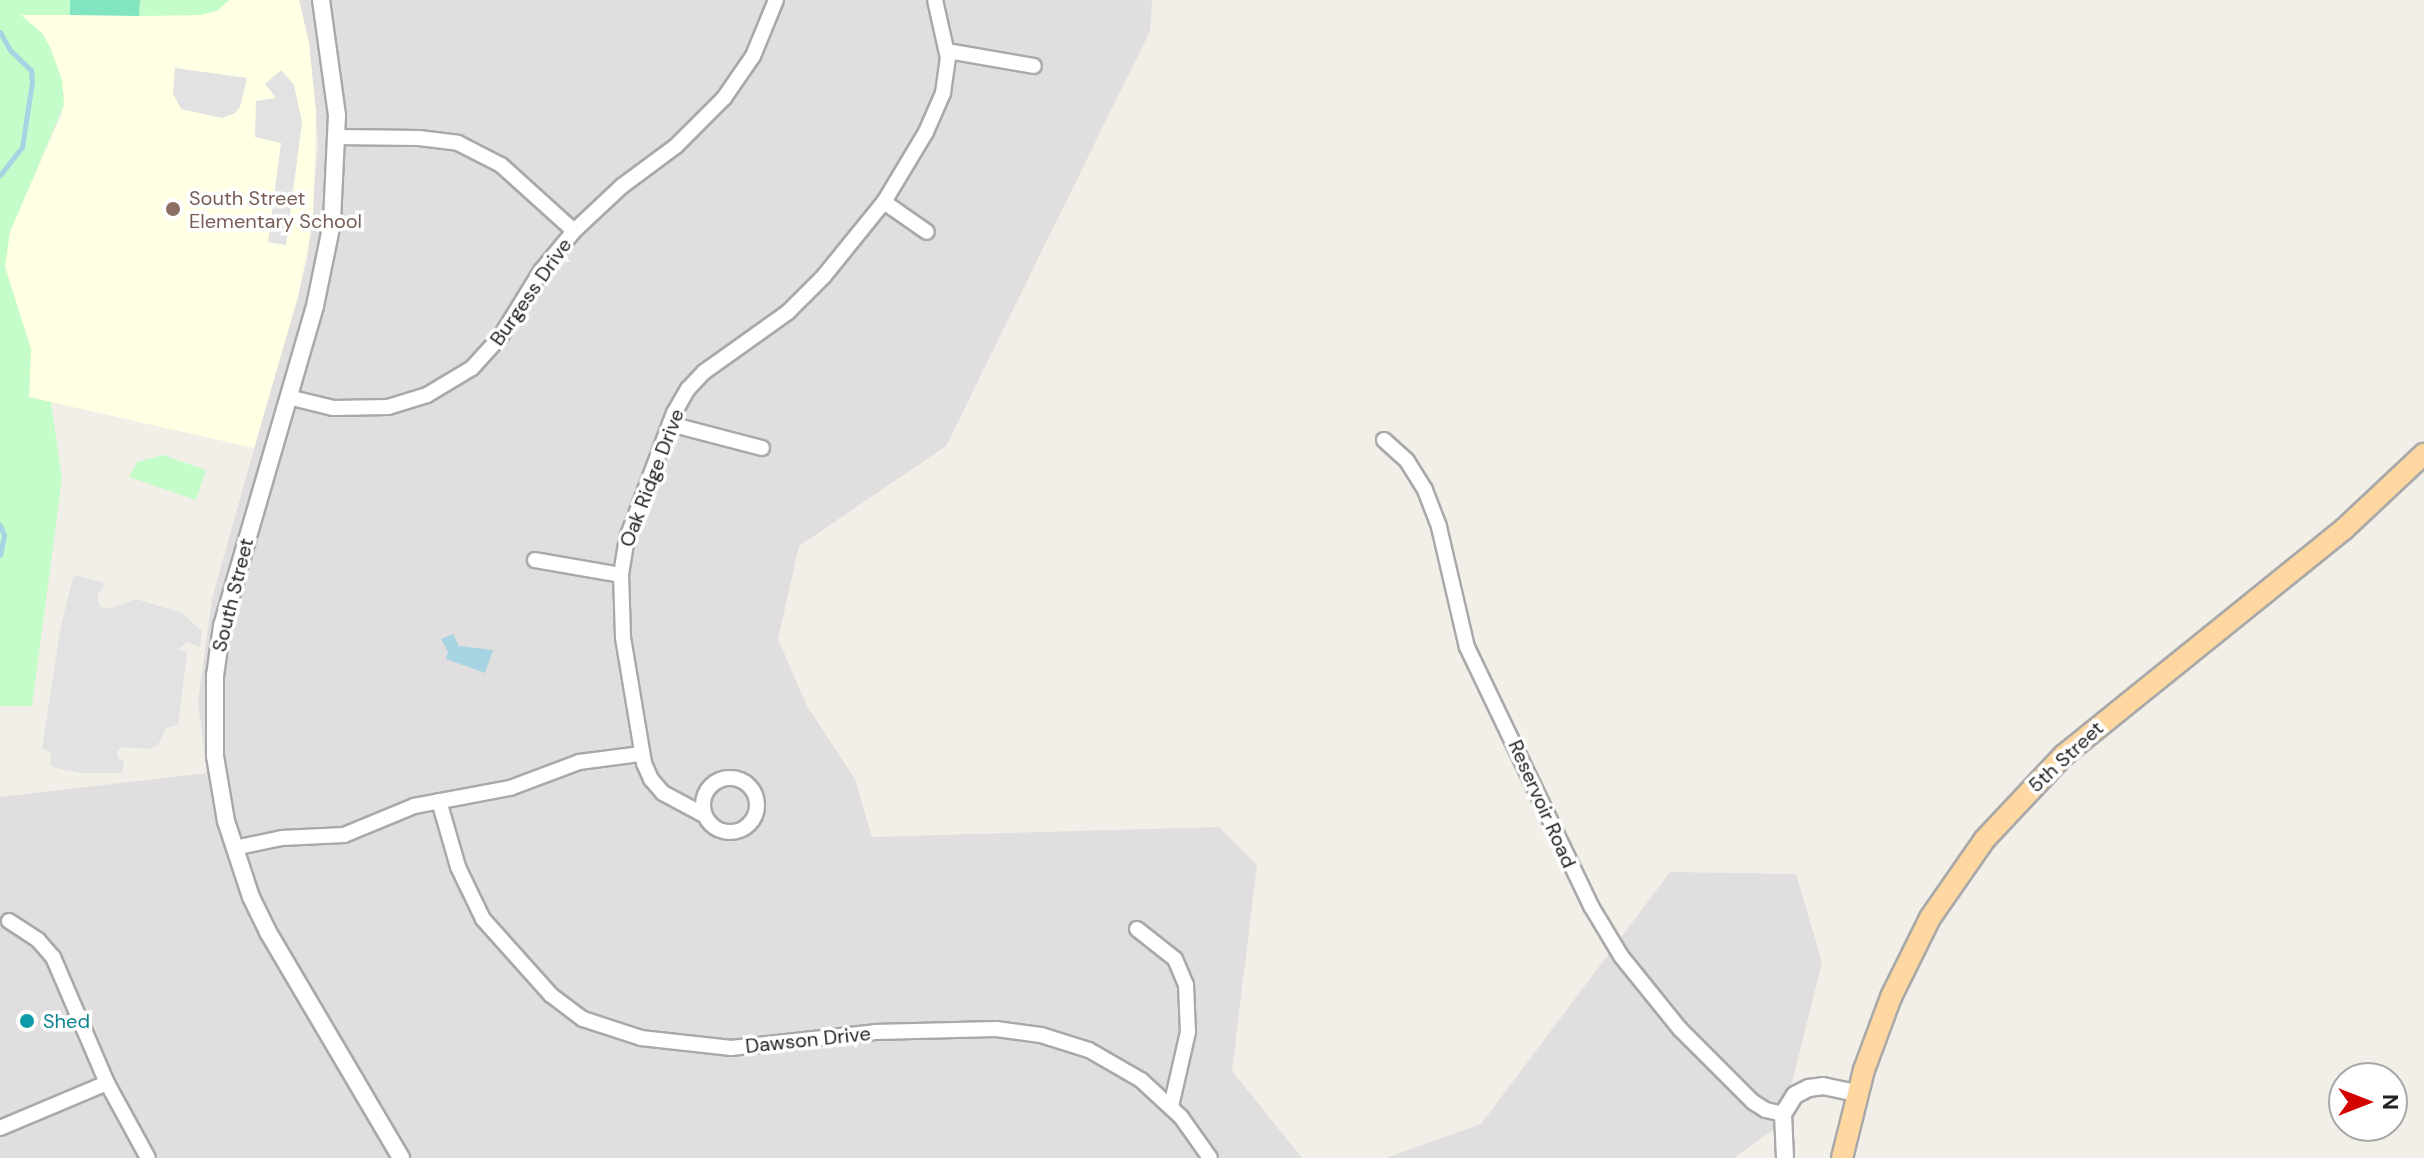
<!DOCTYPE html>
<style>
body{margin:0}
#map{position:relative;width:2424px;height:1158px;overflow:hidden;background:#f2efe8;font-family:"DM Sans",sans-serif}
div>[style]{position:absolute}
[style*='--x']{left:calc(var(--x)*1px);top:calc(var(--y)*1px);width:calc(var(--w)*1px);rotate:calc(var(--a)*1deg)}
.residential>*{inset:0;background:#e0dede}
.education>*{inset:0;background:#ffffe4}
.park>*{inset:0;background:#c4fdc9}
.pitch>*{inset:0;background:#81e6c0}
.parking>*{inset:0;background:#e2e2e2}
.water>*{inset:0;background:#a6d4e2}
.stream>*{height:5px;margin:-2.5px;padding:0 2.5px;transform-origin:2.5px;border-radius:2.5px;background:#a6d4e2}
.roads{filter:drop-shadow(2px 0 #a9a9a9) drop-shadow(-2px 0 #a9a9a9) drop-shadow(0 2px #a9a9a9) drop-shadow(0 -2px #a9a9a9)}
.minor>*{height:14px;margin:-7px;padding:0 7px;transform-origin:7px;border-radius:7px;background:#fff}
.minor>.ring{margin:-7px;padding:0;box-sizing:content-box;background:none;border:14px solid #fff;border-radius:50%}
.tertiary>*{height:16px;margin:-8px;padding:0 8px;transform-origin:8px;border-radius:8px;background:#fff}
.primary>*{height:20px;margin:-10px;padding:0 10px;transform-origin:10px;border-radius:10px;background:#ffd7a0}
.dots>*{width:22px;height:22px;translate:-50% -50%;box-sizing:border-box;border:4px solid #fff;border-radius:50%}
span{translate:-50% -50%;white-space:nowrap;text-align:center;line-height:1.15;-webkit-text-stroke:7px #fff;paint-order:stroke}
.education-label{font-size:20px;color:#785e54}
.left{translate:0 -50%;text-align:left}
.street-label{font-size:20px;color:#222}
.culture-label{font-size:20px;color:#0d838f}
.north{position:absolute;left:2328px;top:1062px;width:80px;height:80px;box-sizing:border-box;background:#fff;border:2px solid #a7a7a7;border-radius:50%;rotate:90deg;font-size:22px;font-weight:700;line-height:32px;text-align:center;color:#222}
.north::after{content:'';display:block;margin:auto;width:28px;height:36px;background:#d30300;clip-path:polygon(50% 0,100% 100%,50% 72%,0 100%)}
</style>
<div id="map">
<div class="residential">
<i style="clip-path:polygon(299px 0,1152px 0,1150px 31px,946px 446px,799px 546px,778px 639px,807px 706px,855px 779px,872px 837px,1219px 827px,1257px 865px,1232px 1071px,1302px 1158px,0 1158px,0 797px,207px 773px,198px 702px,212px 599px,308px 257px,318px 145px,309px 43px)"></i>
<i style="clip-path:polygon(1670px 872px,1796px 874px,1822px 962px,1782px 1123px,1734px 1158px,1386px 1158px,1481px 1124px)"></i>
</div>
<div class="education">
<i style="clip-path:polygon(0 0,299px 0,309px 43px,316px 111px,313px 222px,298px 297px,254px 448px,29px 397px,31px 349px,5px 267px,6px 250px,10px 231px,62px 114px,64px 94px,50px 47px)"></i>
</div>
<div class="park">
<i style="clip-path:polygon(0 0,70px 0,70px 15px,21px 15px,42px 33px,50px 47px,62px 80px,64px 105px,10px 232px,5px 267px,31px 349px,29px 397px,51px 402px,62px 479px,32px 706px,0 706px)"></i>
<i style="clip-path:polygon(140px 0,229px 0,217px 11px,201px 15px,139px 16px)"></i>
<i style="clip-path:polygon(163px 455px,206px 470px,196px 500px,129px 477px,137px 462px)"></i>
</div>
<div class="pitch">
<i style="clip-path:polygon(70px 0,140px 0,139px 16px,70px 15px)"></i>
</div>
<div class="parking">
<i style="clip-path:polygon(175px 68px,247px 78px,240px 107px,235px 113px,222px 118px,181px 109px,173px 94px)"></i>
<i style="clip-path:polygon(281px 70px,294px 85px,302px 122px,286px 245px,268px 242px,281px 143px,255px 137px,256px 101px,276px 98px,265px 84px)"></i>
<i style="clip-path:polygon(77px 576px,105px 583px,97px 596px,100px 607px,112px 608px,136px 599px,182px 613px,202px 631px,200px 647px,187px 642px,178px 649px,187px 653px,178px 725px,166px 728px,160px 742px,151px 749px,123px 747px,117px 751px,118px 758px,124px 761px,122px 773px,82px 773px,57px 768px,50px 765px,51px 752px,42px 749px,60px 631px,73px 577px)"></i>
</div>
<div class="water">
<i style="clip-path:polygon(453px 634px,459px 646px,493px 650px,485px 673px,446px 659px,448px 652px,441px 639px)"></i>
</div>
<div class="stream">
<i style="--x:0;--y:32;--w:21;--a:61"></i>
<i style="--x:10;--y:50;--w:29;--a:44"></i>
<i style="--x:31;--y:70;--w:12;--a:85"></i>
<i style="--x:32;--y:82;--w:66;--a:98.7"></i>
<i style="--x:22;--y:147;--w:36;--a:128"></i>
<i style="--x:0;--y:525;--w:11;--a:68"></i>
<i style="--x:4;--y:535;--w:20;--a:101"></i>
</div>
<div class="roads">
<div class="minor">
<i style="--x:948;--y:51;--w:87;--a:9.9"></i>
<i style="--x:337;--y:137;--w:82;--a:0.7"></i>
<i style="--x:419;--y:138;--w:39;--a:7"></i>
<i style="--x:458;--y:143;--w:48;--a:27.1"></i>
<i style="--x:501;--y:165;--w:98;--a:42.1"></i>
<i style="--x:884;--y:202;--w:52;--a:34.9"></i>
<i style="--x:288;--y:397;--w:46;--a:13.7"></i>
<i style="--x:333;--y:408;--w:55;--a:-1"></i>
<i style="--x:388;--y:407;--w:41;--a:-17.1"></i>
<i style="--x:427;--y:395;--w:52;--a:-31"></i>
<i style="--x:472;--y:368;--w:43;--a:-47.8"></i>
<i style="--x:501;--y:336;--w:76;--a:-58.4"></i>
<i style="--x:541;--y:271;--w:52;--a:-50.5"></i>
<i style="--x:574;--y:231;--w:66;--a:-43.2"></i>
<i style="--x:622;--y:186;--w:67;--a:-36.5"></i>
<i style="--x:676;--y:146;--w:68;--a:-45"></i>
<i style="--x:724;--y:98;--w:51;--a:-55.4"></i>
<i style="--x:753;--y:56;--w:61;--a:-67.7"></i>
<i style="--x:670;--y:424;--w:95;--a:14.6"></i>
<i style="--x:1384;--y:440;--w:31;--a:42"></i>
<i style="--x:1407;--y:461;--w:34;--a:58"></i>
<i style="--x:1425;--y:490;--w:40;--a:69"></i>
<i style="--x:1439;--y:527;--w:123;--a:76.9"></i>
<i style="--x:1467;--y:647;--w:287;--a:64.4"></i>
<i style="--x:1591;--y:906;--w:58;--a:59"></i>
<i style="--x:1621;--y:956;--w:94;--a:51.1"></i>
<i style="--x:1680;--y:1029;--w:103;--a:45"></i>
<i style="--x:1753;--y:1102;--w:15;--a:32"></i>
<i style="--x:1766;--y:1110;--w:17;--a:13"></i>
<i style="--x:535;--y:560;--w:87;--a:9.9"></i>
<i class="ring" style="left:703px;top:778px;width:40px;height:40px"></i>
<i style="--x:439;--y:801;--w:69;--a:73.9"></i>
<i style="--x:458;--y:867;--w:58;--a:64.3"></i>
<i style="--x:483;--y:919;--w:102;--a:48.2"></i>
<i style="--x:551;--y:995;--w:40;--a:37"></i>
<i style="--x:583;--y:1019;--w:61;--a:18.1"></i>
<i style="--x:641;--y:1038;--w:91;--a:6.3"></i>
<i style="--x:731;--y:1048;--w:145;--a:-6.3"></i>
<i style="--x:875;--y:1032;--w:121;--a:-1.4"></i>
<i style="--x:996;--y:1029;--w:45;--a:7.6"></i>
<i style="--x:1041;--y:1035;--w:50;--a:17.4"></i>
<i style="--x:1089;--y:1050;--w:60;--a:30"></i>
<i style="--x:1141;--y:1080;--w:54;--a:42.8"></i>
<i style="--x:1181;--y:1117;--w:50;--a:54.7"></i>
<i style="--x:704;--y:815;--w:47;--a:-151.8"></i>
<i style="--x:663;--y:793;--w:18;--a:-131"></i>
<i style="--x:651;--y:779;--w:17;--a:-114"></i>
<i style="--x:644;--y:763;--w:128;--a:-99.5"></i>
<i style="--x:623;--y:637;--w:62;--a:-91.8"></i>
<i style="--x:621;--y:575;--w:37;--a:-81"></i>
<i style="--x:627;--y:538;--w:134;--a:-69.4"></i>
<i style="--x:674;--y:413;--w:28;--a:-60"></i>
<i style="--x:688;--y:389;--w:23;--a:-47"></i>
<i style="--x:704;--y:372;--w:103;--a:-35.5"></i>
<i style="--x:788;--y:312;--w:51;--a:-45"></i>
<i style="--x:824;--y:276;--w:95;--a:-51"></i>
<i style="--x:884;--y:202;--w:82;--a:-59"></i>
<i style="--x:926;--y:132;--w:43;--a:-66.4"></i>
<i style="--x:943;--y:93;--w:35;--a:-82"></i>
<i style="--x:948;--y:58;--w:59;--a:-102.6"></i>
<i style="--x:234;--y:848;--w:49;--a:-11.8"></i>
<i style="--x:282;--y:838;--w:62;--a:-2.8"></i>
<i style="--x:344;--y:835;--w:76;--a:-22.5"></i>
<i style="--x:414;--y:806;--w:98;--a:-10.6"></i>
<i style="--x:510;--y:788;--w:74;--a:-20.6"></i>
<i style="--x:579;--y:762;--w:63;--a:-7.4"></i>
<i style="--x:9;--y:921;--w:35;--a:33"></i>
<i style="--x:38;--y:940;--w:23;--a:49"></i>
<i style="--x:53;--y:957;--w:137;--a:66.8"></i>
<i style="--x:107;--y:1083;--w:85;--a:61.3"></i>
<i style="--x:1137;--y:929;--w:48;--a:38.3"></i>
<i style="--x:1175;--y:959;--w:28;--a:67"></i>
<i style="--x:1186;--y:985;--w:47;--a:87.6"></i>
<i style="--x:1188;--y:1032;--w:76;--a:102.9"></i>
<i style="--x:0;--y:1128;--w:116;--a:-22.8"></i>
</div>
<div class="tertiary">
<i style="--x:321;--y:0;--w:116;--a:82.1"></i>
<i style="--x:337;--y:115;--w:108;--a:92.7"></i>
<i style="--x:332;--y:223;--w:85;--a:101.6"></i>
<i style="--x:315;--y:306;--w:333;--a:106.2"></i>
<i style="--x:222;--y:626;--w:50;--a:98"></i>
<i style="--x:215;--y:676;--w:80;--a:90"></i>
<i style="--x:215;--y:756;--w:66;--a:80.4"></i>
<i style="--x:226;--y:821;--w:80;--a:71.8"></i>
<i style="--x:251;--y:897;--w:39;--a:64"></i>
<i style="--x:268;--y:932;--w:262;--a:59.5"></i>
<i style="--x:1785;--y:1158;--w:44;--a:-92.6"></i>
<i style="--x:1783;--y:1114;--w:22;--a:-58"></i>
<i style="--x:1795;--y:1095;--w:16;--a:-27"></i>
<i style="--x:1809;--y:1088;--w:14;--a:-8"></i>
<i style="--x:1823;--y:1086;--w:35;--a:12"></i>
</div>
<div class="primary">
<i style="--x:1842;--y:1158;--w:91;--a:-76"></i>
<i style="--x:1864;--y:1070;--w:78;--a:-69.7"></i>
<i style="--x:1891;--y:997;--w:88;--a:-63.7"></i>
<i style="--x:1930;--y:918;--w:96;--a:-55.2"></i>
<i style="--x:1985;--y:839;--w:115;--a:-46.8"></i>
<i style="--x:2064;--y:755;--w:360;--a:-38.9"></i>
<i style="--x:2344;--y:529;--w:110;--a:-43.2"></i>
</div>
</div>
<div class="dots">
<i style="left:173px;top:209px;background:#8d6e63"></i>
<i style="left:27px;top:1021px;background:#0f9aa8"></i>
</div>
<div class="education-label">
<span class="left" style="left:189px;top:210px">South Street<br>Elementary School</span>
</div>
<div class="street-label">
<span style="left:531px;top:292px;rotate:-55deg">Burgess Drive</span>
<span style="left:652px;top:478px;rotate:-69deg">Oak Ridge Drive</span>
<span style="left:233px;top:595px;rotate:-76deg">South Street</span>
<span style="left:2066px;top:757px;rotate:-43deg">5th Street</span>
<span style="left:1542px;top:804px;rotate:66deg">Reservoir Road</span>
<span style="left:808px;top:1040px;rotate:-6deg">Dawson Drive</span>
</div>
<div class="culture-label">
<span class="left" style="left:43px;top:1021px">Shed</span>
</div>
<div class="north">N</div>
</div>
